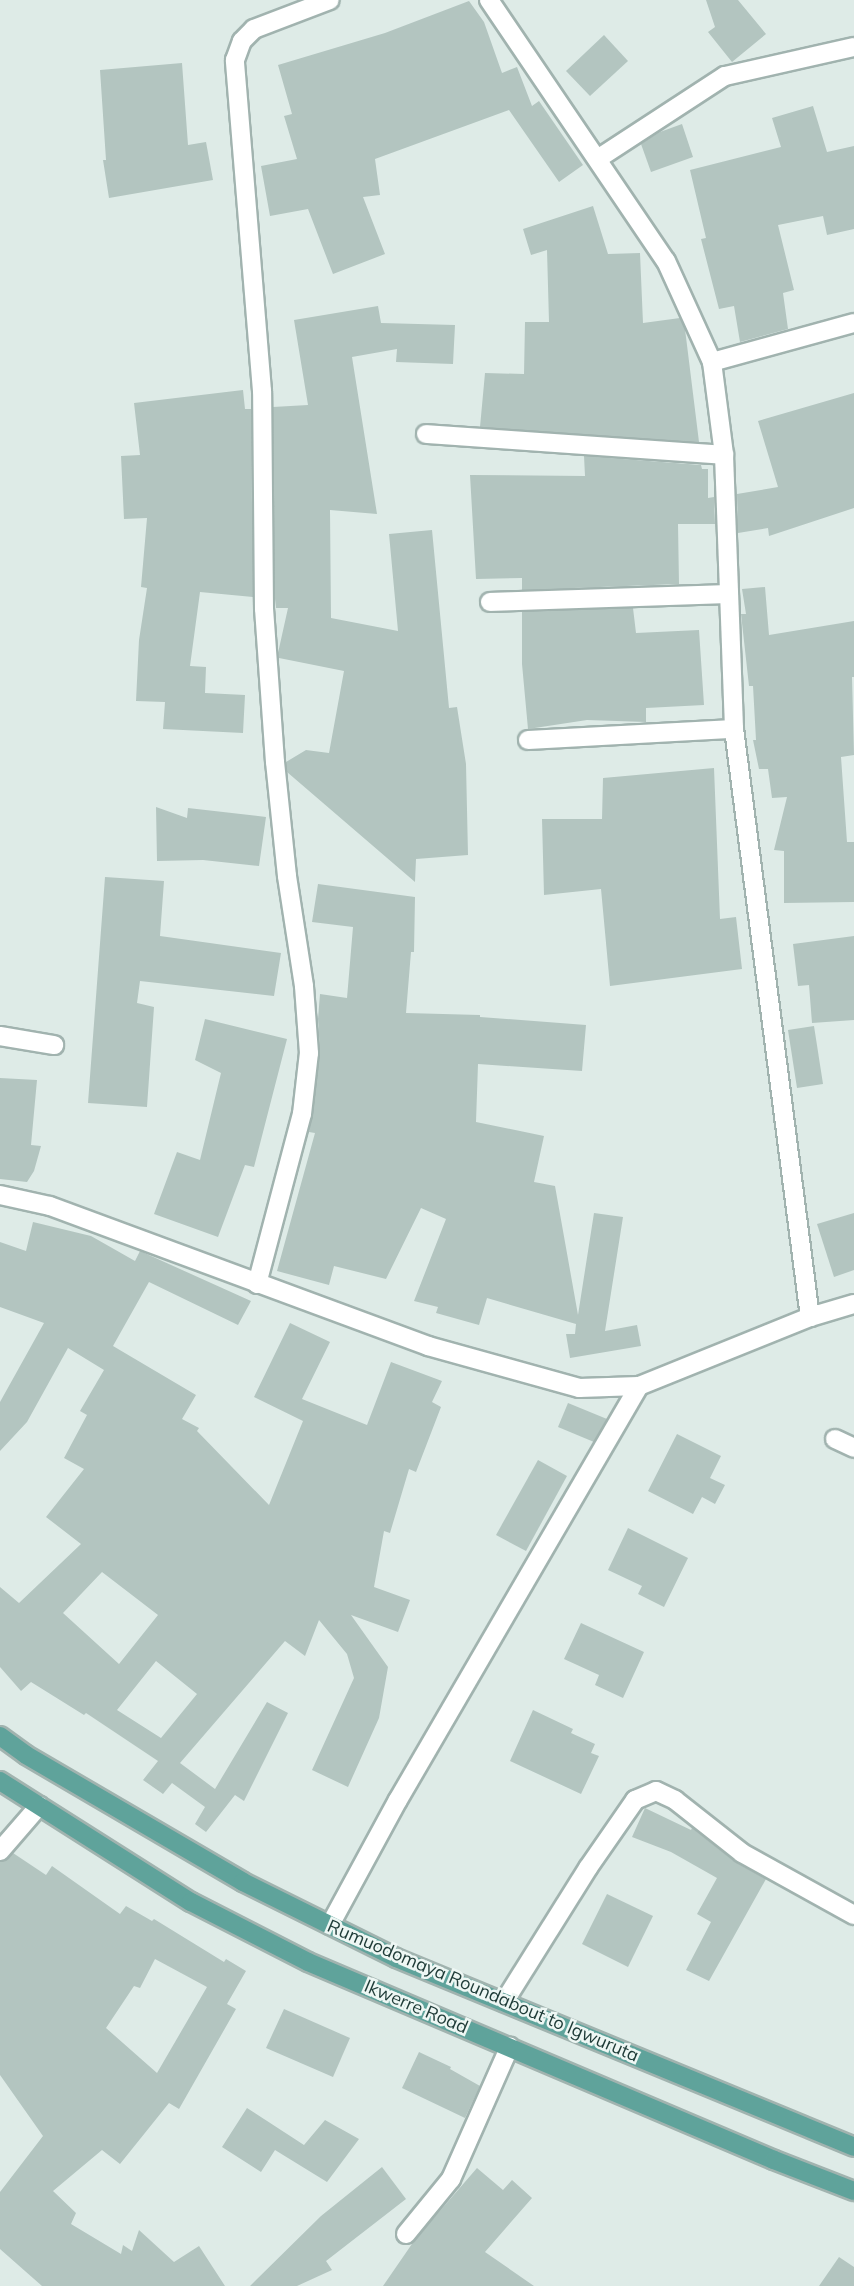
<!DOCTYPE html>
<style>
body{margin:0}
#map{position:relative;width:854px;height:2286px;overflow:hidden;background:#deebe7;font-family:Mulish,sans-serif}
div>[style]{position:absolute}
[style*='--x']{left:calc(var(--x)*1px);top:calc(var(--y)*1px);width:calc(var(--w)*1px);rotate:calc(var(--a)*1deg)}
.building>*{inset:0;background:#b3c5c0}
.roads{filter:drop-shadow(2px 0 #a1b3af) drop-shadow(-2px 0 #a1b3af) drop-shadow(0 2px #a1b3af) drop-shadow(0 -2px #a1b3af)}
.minor>*{height:18px;margin:-9px;padding:0 9px;transform-origin:9px;border-radius:9px;background:#fff}
.major>*{height:18px;margin:-9px;padding:0 9px;transform-origin:9px;border-radius:9px;background:#5fa39b}
span{translate:-50% -50%;white-space:nowrap;text-align:center;line-height:1.15;-webkit-text-stroke:5px #eef7f4;paint-order:stroke}
.street-label{font-size:18px;color:#1e3b37}
</style>
<div id="map">
<div class="building">
<i style="clip-path:polygon(706px 0,738px 0,766px 34px,732px 62px,708px 32px,715px 27px)"></i>
<i style="clip-path:polygon(469px 1px,484px 22px,502px 73px,517px 67px,532px 106px,539px 101px,583px 165px,559px 182px,509px 110px,375px 159px,380px 195px,363px 197px,385px 254px,333px 274px,308px 209px,270px 216px,261px 166px,297px 159px,284px 116px,292px 114px,278px 65px,385px 33px)"></i>
<i style="clip-path:polygon(604px 35px,628px 61px,590px 96px,566px 71px)"></i>
<i style="clip-path:polygon(182px 63px,188px 145px,206px 142px,213px 180px,109px 198px,103px 160px,106px 160px,100px 70px)"></i>
<i style="clip-path:polygon(813px 106px,827px 152px,854px 146px,854px 229px,827px 235px,823px 216px,778px 225px,794px 290px,783px 293px,788px 329px,740px 342px,734px 306px,719px 309px,701px 239px,706px 238px,690px 170px,781px 147px,772px 118px)"></i>
<i style="clip-path:polygon(682px 124px,693px 157px,651px 172px,641px 144px,660px 132px)"></i>
<i style="clip-path:polygon(593px 206px,608px 254px,640px 253px,643px 323px,680px 318px,685px 329px,699px 442px,480px 427px,485px 373px,524px 374px,525px 322px,549px 322px,547px 250px,531px 255px,523px 229px)"></i>
<i style="clip-path:polygon(378px 306px,381px 323px,455px 325px,453px 364px,396px 362px,397px 349px,352px 357px,377px 514px,330px 510px,331px 618px,398px 631px,389px 534px,432px 530px,449px 708px,457px 707px,466px 764px,468px 855px,416px 859px,415px 882px,287px 772px,286px 762px,306px 750px,329px 753px,344px 671px,279px 658px,278px 653px,288px 608px,276px 608px,275px 599px,273px 407px,308px 405px,294px 320px)"></i>
<i style="clip-path:polygon(243px 390px,245px 409px,251px 409px,253px 597px,200px 592px,190px 666px,206px 667px,205px 693px,245px 695px,243px 733px,163px 729px,165px 702px,136px 701px,139px 640px,147px 588px,141px 587px,147px 518px,124px 519px,121px 456px,140px 455px,134px 403px)"></i>
<i style="clip-path:polygon(854px 393px,854px 508px,769px 536px,768px 528px,738px 533px,737px 494px,778px 487px,758px 421px)"></i>
<i style="clip-path:polygon(584px 456px,701px 465px,702px 469px,708px 469px,708px 498px,714px 497px,715px 524px,678px 524px,679px 584px,522px 590px,522px 578px,476px 579px,470px 475px,585px 476px)"></i>
<i style="clip-path:polygon(765px 587px,769px 635px,854px 621px,854px 677px,852px 677px,854px 755px,841px 757px,847px 842px,854px 842px,854px 902px,784px 903px,784px 851px,774px 850px,787px 797px,772px 798px,768px 769px,759px 769px,753px 740px,756px 740px,753px 686px,749px 686px,741px 614px,746px 614px,742px 589px)"></i>
<i style="clip-path:polygon(633px 608px,636px 633px,699px 630px,704px 705px,646px 708px,646px 722px,587px 720px,528px 729px,522px 664px,522px 612px)"></i>
<i style="clip-path:polygon(714px 768px,720px 919px,736px 917px,742px 969px,610px 986px,601px 889px,544px 895px,542px 819px,602px 819px,603px 778px)"></i>
<i style="clip-path:polygon(156px 807px,187px 818px,188px 808px,266px 817px,259px 866px,203px 860px,157px 861px)"></i>
<i style="clip-path:polygon(105px 877px,164px 881px,160px 936px,281px 953px,274px 996px,140px 981px,137px 1003px,154px 1007px,147px 1107px,88px 1103px)"></i>
<i style="clip-path:polygon(318px 884px,415px 897px,414px 952px,411px 952px,406px 1013px,480px 1015px,480px 1017px,586px 1025px,582px 1071px,478px 1064px,476px 1122px,544px 1136px,534px 1182px,555px 1186px,578px 1315px,594px 1213px,623px 1217px,605px 1331px,637px 1325px,641px 1346px,570px 1358px,566px 1334px,575px 1334px,576px 1324px,487px 1298px,479px 1325px,436px 1313px,438px 1307px,414px 1301px,446px 1219px,421px 1208px,386px 1279px,334px 1266px,329px 1285px,277px 1271px,315px 1133px,309px 1132px,320px 1054px,318px 1019px,320px 994px,347px 998px,353px 927px,312px 922px)"></i>
<i style="clip-path:polygon(854px 936px,854px 1020px,812px 1023px,809px 985px,798px 986px,793px 944px)"></i>
<i style="clip-path:polygon(205px 1019px,287px 1039px,254px 1167px,245px 1165px,218px 1237px,154px 1214px,177px 1152px,200px 1160px,221px 1073px,195px 1060px)"></i>
<i style="clip-path:polygon(814px 1026px,823px 1084px,797px 1088px,788px 1030px)"></i>
<i style="clip-path:polygon(0 1078px,37px 1080px,31px 1145px,41px 1146px,34px 1171px,27px 1182px,0 1179px)"></i>
<i style="clip-path:polygon(854px 1213px,854px 1270px,834px 1277px,817px 1224px)"></i>
<i style="clip-path:polygon(evenodd,33px 1222px,91px 1236px,135px 1261px,140px 1251px,251px 1301px,238px 1325px,149px 1282px,113px 1346px,196px 1395px,182px 1419px,199px 1428px,197px 1431px,269px 1505px,303px 1421px,254px 1397px,290px 1323px,330px 1342px,302px 1399px,367px 1425px,391px 1362px,442px 1381px,432px 1402px,441px 1407px,416px 1472px,409px 1469px,390px 1533px,384px 1531px,374px 1587px,410px 1600px,398px 1632px,351px 1615px,388px 1667px,379px 1718px,348px 1787px,312px 1770px,354px 1678px,347px 1654px,319px 1620px,305px 1656px,285px 1641px,180px 1763px,215px 1789px,267px 1702px,288px 1713px,244px 1801px,235px 1795px,206px 1832px,195px 1824px,205px 1807px,172px 1783px,163px 1794px,143px 1780px,158px 1761px,86px 1713px,84px 1715px,31px 1682px,21px 1691px,0 1667px,0 1587px,19px 1603px,81px 1544px,46px 1517px,84px 1469px,64px 1458px,87px 1415px,80px 1411px,104px 1370px,68px 1348px,27px 1422px,0 1451px,0 1402px,44px 1323px,0 1307px,0 1242px,26px 1251px,33px 1222px,102px 1572px,158px 1615px,119px 1664px,63px 1613px,102px 1572px,33px 1222px,156px 1661px,197px 1694px,161px 1738px,117px 1710px,156px 1661px)"></i>
<i style="clip-path:polygon(568px 1403px,607px 1419px,594px 1442px,558px 1427px)"></i>
<i style="clip-path:polygon(677px 1434px,721px 1456px,710px 1478px,725px 1485px,715px 1504px,702px 1497px,693px 1514px,648px 1491px)"></i>
<i style="clip-path:polygon(538px 1460px,567px 1476px,526px 1551px,496px 1535px)"></i>
<i style="clip-path:polygon(628px 1528px,688px 1558px,664px 1607px,638px 1594px,642px 1586px,608px 1570px)"></i>
<i style="clip-path:polygon(581px 1623px,644px 1652px,623px 1698px,595px 1685px,599px 1675px,564px 1659px)"></i>
<i style="clip-path:polygon(533px 1710px,573px 1729px,571px 1733px,595px 1744px,591px 1753px,599px 1756px,581px 1794px,510px 1761px)"></i>
<i style="clip-path:polygon(645px 1808px,691px 1830px,692px 1828px,735px 1862px,766px 1879px,709px 1981px,686px 1970px,711px 1922px,697px 1914px,717px 1878px,671px 1852px,632px 1837px)"></i>
<i style="clip-path:polygon(evenodd,13px 1853px,46px 1875px,52px 1866px,120px 1914px,126px 1906px,152px 1921px,154px 1919px,224px 1962px,226px 1959px,246px 1971px,227px 2004px,236px 2009px,179px 2109px,169px 2103px,120px 2164px,102px 2150px,53px 2191px,76px 2213px,71px 2224px,121px 2254px,123px 2245px,132px 2251px,139px 2230px,174px 2262px,199px 2246px,225px 2286px,42px 2286px,0 2249px,0 2192px,43px 2136px,0 2075px,0 1862px,13px 1853px,155px 1959px,207px 1987px,157px 2073px,106px 2028px,134px 1986px,140px 1988px,155px 1959px)"></i>
<i style="clip-path:polygon(607px 1894px,653px 1916px,628px 1967px,582px 1944px)"></i>
<i style="clip-path:polygon(284px 2009px,350px 2038px,333px 2077px,266px 2048px)"></i>
<i style="clip-path:polygon(419px 2052px,451px 2067px,450px 2069px,480px 2086px,465px 2118px,402px 2088px)"></i>
<i style="clip-path:polygon(247px 2108px,304px 2145px,325px 2120px,359px 2139px,327px 2182px,275px 2150px,261px 2172px,222px 2147px)"></i>
<i style="clip-path:polygon(382px 2167px,406px 2199px,326px 2261px,332px 2270px,297px 2286px,250px 2286px,321px 2216px)"></i>
<i style="clip-path:polygon(477px 2168px,503px 2190px,512px 2180px,532px 2198px,485px 2252px,534px 2286px,383px 2286px,414px 2241px)"></i>
<i style="clip-path:polygon(839px 2257px,854px 2267px,854px 2286px,819px 2286px)"></i>
</div>
<div class="roads">
<div class="minor">
<i style="--x:489;--y:0;--w:315;--a:55.9"></i>
<i style="--x:666;--y:261;--w:111;--a:65.5"></i>
<i style="--x:712;--y:362;--w:94;--a:82.6"></i>
<i style="--x:724;--y:455;--w:274;--a:87.9"></i>
<i style="--x:734;--y:729;--w:593;--a:82.64"></i>
<i style="--x:599;--y:158;--w:150;--a:-33.1"></i>
<i style="--x:725;--y:76;--w:132;--a:-12.7"></i>
<i style="--x:712;--y:362;--w:147;--a:-15.4"></i>
<i style="--x:426;--y:434;--w:299;--a:4"></i>
<i style="--x:490;--y:602;--w:237;--a:-1.9"></i>
<i style="--x:528;--y:740;--w:206;--a:-3.1"></i>
<i style="--x:0;--y:1036;--w:55;--a:9.5"></i>
<i style="--x:0;--y:1195;--w:51;--a:12.4"></i>
<i style="--x:50;--y:1206;--w:403;--a:20.3"></i>
<i style="--x:428;--y:1346;--w:157;--a:15.5"></i>
<i style="--x:579;--y:1388;--w:60;--a:-1.9"></i>
<i style="--x:639;--y:1386;--w:184;--a:-22"></i>
<i style="--x:810;--y:1317;--w:46;--a:-16.5"></i>
<i style="--x:257;--y:1284;--w:176;--a:-75.2"></i>
<i style="--x:302;--y:1114;--w:61;--a:-83.5"></i>
<i style="--x:309;--y:1053;--w:67;--a:-94.3"></i>
<i style="--x:304;--y:986;--w:111;--a:-98.8"></i>
<i style="--x:287;--y:876;--w:115;--a:-96"></i>
<i style="--x:275;--y:762;--w:153;--a:-94.1"></i>
<i style="--x:264;--y:609;--w:218;--a:-90.5"></i>
<i style="--x:262;--y:391;--w:332;--a:-94.7"></i>
<i style="--x:235;--y:60;--w:20;--a:-70"></i>
<i style="--x:242;--y:41;--w:17;--a:-45"></i>
<i style="--x:254;--y:29;--w:81;--a:-20.9"></i>
<i style="--x:835;--y:1439;--w:21;--a:25"></i>
<i style="--x:0;--y:1851;--w:60;--a:-49.1"></i>
<i style="--x:330;--y:1925;--w:142;--a:-61.5"></i>
<i style="--x:398;--y:1800;--w:479;--a:-59.8"></i>
<i style="--x:504;--y:2002;--w:158;--a:-57.9"></i>
<i style="--x:588;--y:1868;--w:83;--a:-55.3"></i>
<i style="--x:635;--y:1800;--w:23;--a:-23"></i>
<i style="--x:656;--y:1791;--w:21;--a:25"></i>
<i style="--x:675;--y:1800;--w:85;--a:38.3"></i>
<i style="--x:742;--y:1853;--w:128;--a:29"></i>
<i style="--x:406;--y:2234;--w:71;--a:-50.7"></i>
<i style="--x:451;--y:2179;--w:145;--a:-66.1"></i>
</div>
<div class="major">
<i style="--x:0;--y:1736;--w:32;--a:36"></i>
<i style="--x:26;--y:1755;--w:251;--a:30.3"></i>
<i style="--x:243;--y:1882;--w:171;--a:26.4"></i>
<i style="--x:396;--y:1958;--w:495;--a:22.4"></i>
<i style="--x:0;--y:1781;--w:226;--a:32.4"></i>
<i style="--x:191;--y:1902;--w:131;--a:27.1"></i>
<i style="--x:308;--y:1962;--w:506;--a:23.02"></i>
<i style="--x:774;--y:2160;--w:86;--a:21.2"></i>
</div>
</div>
<div class="street-label">
<span style="left:483px;top:1991px;rotate:23deg">Rumuodomaya Roundabout to Igwuruta</span>
<span style="left:416px;top:2007px;rotate:23deg">Ikwerre Road</span>
</div>
</div>
